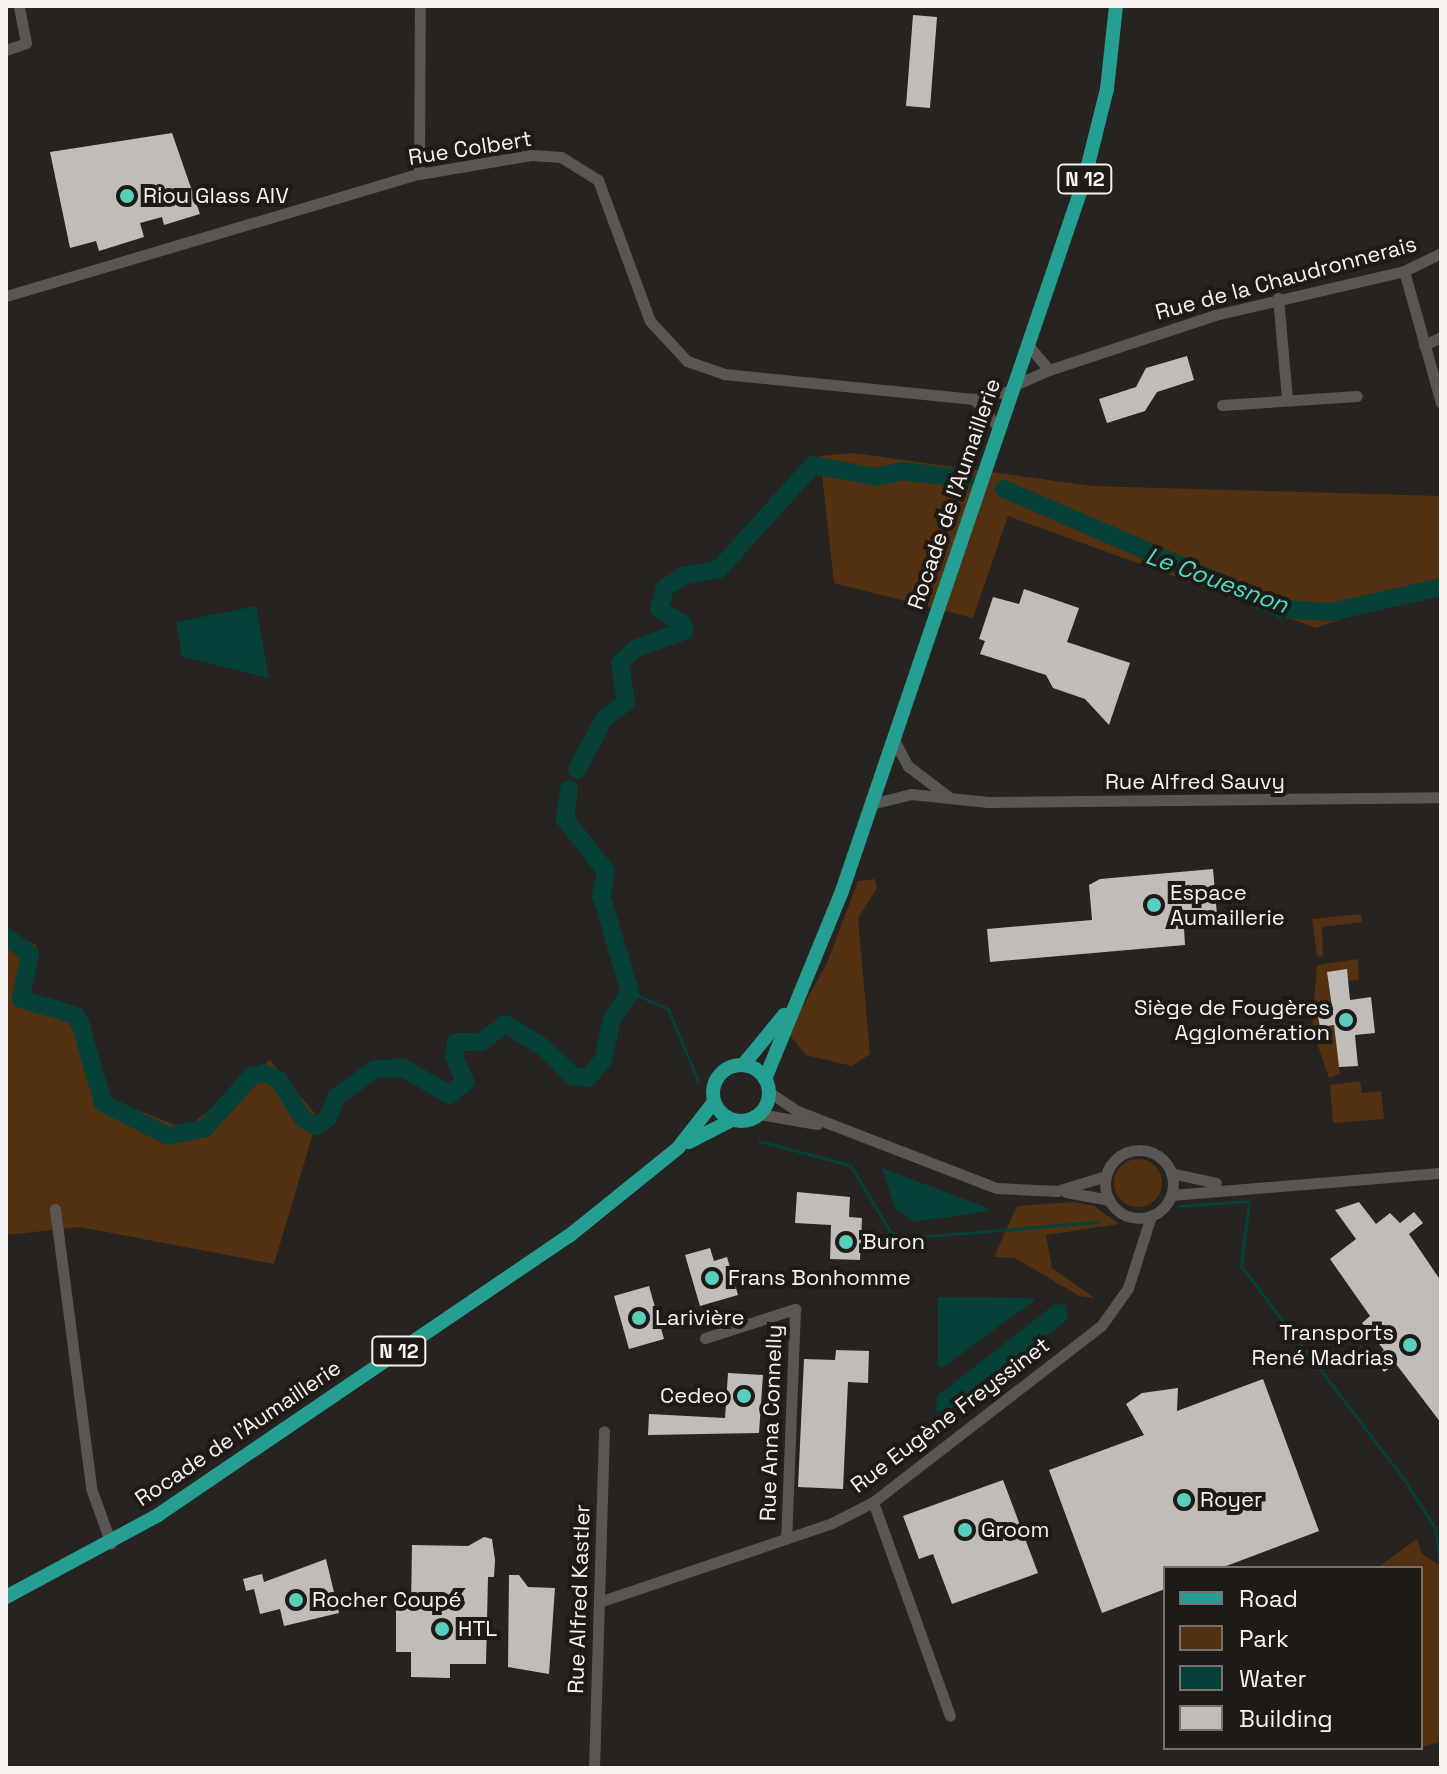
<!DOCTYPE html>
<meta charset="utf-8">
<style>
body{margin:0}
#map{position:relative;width:1447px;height:1774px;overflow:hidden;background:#272320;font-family:"Space Grotesk",sans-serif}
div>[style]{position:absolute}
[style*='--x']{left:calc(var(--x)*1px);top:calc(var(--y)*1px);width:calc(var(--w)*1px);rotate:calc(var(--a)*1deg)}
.green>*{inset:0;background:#533010}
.round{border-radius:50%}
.water>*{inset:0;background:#054039}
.stream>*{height:3px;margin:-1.5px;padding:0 1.5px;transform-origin:1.5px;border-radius:1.5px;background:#054039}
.river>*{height:18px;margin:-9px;padding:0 9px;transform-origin:9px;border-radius:9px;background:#054039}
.building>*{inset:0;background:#c1bcb7}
.minor>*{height:11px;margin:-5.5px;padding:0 5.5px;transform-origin:5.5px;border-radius:5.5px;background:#5b5653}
.minor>.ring{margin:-5.5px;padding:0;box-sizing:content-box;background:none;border:11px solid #5b5653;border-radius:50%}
.major>*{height:14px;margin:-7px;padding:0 7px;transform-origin:7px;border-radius:7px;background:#249f91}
.major>.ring{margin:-7px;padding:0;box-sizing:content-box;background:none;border:14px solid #249f91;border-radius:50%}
.dots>*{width:22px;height:22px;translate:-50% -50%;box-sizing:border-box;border:4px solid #1e1a16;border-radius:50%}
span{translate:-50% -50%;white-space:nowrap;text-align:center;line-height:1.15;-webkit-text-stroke:8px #1e1a16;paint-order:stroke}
.shield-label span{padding:2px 6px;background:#1e1a16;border:2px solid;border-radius:6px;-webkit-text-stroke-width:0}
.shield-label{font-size:20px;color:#f6f3f1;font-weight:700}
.street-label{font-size:22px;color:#f6f3f1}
.poi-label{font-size:22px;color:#f6f3f1}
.left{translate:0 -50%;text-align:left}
.right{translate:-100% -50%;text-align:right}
.water-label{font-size:24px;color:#4adcc7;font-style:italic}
.frame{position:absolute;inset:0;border:8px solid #f6f3f1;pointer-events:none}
.legend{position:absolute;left:1163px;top:1566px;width:260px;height:184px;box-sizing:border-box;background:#1e1a16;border:2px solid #74716e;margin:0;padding:10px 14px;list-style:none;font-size:24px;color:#f6f3f1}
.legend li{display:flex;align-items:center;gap:16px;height:40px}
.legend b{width:40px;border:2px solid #74716e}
</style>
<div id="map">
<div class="green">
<i style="clip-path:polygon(853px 453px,1092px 486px,1441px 496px,1441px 584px,1316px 628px,1008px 516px,973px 618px,834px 583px,820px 456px)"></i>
<i style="clip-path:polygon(875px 879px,877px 888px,858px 918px,870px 1054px,852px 1066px,806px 1055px,788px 1033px,827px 963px,858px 881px)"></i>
<i style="clip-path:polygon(1361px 914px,1362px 922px,1322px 927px,1323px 957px,1317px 956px,1312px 919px)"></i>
<i style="clip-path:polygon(6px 931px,37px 945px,25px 994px,82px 1009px,112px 1100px,186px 1129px,270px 1060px,318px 1117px,274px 1264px,80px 1227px,6px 1235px)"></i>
<i style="clip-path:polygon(1358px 959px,1359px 980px,1348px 981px,1346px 970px,1327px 972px,1340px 1074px,1329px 1078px,1312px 1028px,1317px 965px)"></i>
<i style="clip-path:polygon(1360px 1081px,1362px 1093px,1381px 1091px,1384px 1119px,1333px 1123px,1330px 1085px)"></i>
<i class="round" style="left:1114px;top:1159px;width:48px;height:48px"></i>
<i style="clip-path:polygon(1073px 1202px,1094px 1206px,1119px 1224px,1046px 1235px,1052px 1268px,1095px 1298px,1079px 1296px,1015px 1258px,994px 1257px,1017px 1206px)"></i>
<i style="clip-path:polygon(1417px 1539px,1422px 1554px,1441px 1566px,1441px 1742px,1421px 1747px,1421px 1568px,1377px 1568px)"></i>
</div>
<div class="water">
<i style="clip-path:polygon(256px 606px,269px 678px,182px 657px,176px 622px)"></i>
<i style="clip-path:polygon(882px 1168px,986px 1207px,989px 1211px,914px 1222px,895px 1209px)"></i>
<i style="clip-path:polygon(938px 1297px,1033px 1298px,1034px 1301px,943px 1367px,938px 1366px)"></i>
<i style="clip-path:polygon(1055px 1304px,1066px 1305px,1067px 1320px,948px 1411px,936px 1411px,937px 1396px)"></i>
</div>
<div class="stream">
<i style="--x:630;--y:992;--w:42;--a:24.1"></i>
<i style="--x:668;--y:1009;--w:78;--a:67.4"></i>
<i style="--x:759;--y:1141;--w:94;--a:14.8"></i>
<i style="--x:850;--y:1165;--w:77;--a:58.8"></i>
<i style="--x:890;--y:1231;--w:16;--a:27"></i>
<i style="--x:904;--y:1238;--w:194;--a:-4.7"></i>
<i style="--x:1179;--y:1206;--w:70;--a:-4.1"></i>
<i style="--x:1249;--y:1201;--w:65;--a:97"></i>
<i style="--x:1241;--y:1266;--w:268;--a:52.6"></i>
<i style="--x:1404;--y:1479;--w:58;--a:57.7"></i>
<i style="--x:1435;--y:1528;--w:44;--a:82.2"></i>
</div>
<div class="river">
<i style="--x:1004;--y:489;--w:302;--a:23.4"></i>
<i style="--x:1281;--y:609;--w:50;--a:3.4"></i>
<i style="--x:1331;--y:612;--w:113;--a:-12.8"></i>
<i style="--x:577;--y:770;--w:58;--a:-62.1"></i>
<i style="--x:604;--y:719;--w:28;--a:-38"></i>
<i style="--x:626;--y:702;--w:38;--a:-99"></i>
<i style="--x:620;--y:664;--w:23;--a:-45"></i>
<i style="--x:636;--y:648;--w:51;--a:-19.5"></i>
<i style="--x:684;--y:631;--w:7;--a:-98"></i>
<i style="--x:683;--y:624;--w:28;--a:-148"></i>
<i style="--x:659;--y:609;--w:22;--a:-74"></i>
<i style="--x:665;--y:588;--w:22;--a:-34"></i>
<i style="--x:683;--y:576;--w:37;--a:-11"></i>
<i style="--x:719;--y:569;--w:140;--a:-47.9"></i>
<i style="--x:813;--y:465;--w:64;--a:10.8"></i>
<i style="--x:876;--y:477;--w:27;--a:-13"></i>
<i style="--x:902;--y:471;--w:64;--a:7.2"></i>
<i style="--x:6;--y:937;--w:29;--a:35"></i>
<i style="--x:30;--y:954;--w:46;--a:101.3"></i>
<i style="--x:21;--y:999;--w:55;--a:16.8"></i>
<i style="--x:74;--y:1015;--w:10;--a:53"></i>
<i style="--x:80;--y:1023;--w:83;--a:74"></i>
<i style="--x:103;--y:1103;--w:73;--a:26.9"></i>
<i style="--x:168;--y:1136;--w:38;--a:-12"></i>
<i style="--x:205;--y:1128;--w:70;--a:-47.9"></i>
<i style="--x:252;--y:1076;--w:11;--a:-15"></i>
<i style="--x:263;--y:1073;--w:16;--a:22"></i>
<i style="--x:278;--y:1079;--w:47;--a:58"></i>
<i style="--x:303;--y:1119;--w:15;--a:28"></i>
<i style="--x:316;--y:1126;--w:14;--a:-34"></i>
<i style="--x:328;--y:1118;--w:22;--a:-69"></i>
<i style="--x:336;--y:1097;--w:48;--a:-35.7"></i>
<i style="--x:375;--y:1069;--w:28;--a:-2"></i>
<i style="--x:403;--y:1068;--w:54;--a:29.9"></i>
<i style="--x:450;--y:1095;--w:20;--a:-41"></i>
<i style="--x:465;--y:1082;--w:28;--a:-113"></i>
<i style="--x:454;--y:1056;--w:14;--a:-82"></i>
<i style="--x:456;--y:1042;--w:26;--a:0"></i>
<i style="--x:482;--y:1042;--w:29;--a:-38"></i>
<i style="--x:505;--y:1024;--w:44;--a:31.2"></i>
<i style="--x:543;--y:1047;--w:42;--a:44"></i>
<i style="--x:573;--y:1076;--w:15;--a:8"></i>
<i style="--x:588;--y:1078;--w:23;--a:-50"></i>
<i style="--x:603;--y:1060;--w:42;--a:-77.6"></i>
<i style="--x:612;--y:1019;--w:32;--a:-56"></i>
<i style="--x:630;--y:992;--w:101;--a:-106.6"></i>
<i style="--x:601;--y:895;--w:25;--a:-78"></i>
<i style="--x:606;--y:871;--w:66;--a:-128.3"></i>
<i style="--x:565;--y:819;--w:30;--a:-82"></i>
</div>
<div class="building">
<i style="clip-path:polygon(913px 15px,937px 17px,930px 108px,906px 106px)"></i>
<i style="clip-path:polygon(172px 133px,200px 214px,164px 225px,162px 217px,140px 223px,144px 237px,99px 251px,96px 241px,70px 248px,50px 152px)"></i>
<i style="clip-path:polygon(1187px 356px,1194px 380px,1157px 392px,1145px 411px,1107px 423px,1099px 399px,1136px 387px,1146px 368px)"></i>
<i style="clip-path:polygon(1024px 589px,1079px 608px,1067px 642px,1130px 663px,1109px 725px,1085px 699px,1053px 688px,1046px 675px,980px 654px,985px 641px,979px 639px,993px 597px,1019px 604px)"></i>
<i style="clip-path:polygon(1213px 869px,1218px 926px,1184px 928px,1185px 945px,990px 962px,987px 929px,1092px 920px,1089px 885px,1100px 879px)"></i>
<i style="clip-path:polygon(1347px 969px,1350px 1000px,1371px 997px,1375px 1033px,1355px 1035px,1358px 1066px,1339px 1067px,1334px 1025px,1320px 1027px,1318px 1016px,1333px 1015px,1327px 972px)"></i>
<i style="clip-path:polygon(797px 1192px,850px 1197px,849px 1217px,862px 1218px,860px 1260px,830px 1259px,831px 1225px,795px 1223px)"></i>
<i style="clip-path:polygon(1359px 1202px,1376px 1224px,1390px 1213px,1400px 1223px,1414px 1212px,1423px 1223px,1409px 1234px,1441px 1281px,1441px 1423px,1396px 1364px,1384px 1372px,1375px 1358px,1384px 1350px,1362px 1323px,1370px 1316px,1330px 1259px,1356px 1239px,1335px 1210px)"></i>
<i style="clip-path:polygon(710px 1248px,714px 1261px,727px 1257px,738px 1295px,700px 1306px,685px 1255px)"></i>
<i style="clip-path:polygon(649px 1286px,664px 1339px,629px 1349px,614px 1296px)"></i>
<i style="clip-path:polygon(836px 1350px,869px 1351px,868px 1383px,848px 1382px,843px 1489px,798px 1487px,804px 1359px,835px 1360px)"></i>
<i style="clip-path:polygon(728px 1373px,763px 1375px,759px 1433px,648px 1435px,649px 1414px,725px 1418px)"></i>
<i style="clip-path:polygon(1263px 1379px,1319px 1531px,1221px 1568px,1165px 1568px,1165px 1589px,1102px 1613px,1049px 1470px,1144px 1435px,1126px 1404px,1142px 1393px,1178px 1388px,1177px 1411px)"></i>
<i style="clip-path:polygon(1003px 1480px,1038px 1573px,952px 1604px,933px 1554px,919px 1559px,903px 1516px)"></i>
<i style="clip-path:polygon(484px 1537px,492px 1539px,495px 1560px,494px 1577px,488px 1577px,486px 1664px,450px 1664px,450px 1678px,411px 1677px,411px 1652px,396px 1652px,396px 1606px,411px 1606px,412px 1545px,468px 1546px)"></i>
<i style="clip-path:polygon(326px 1559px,339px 1613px,284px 1626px,280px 1609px,260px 1614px,254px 1589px,246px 1591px,243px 1579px,262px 1574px,264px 1582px)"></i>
<i style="clip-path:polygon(509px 1575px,519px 1575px,528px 1587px,555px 1588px,549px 1674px,508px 1667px)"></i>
</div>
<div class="minor">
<i style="--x:6;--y:50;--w:21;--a:-19"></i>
<i style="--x:26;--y:43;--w:38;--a:-101"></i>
<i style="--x:419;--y:174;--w:168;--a:-89.7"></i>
<i style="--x:1404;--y:271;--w:137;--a:74.3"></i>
<i style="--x:6;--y:296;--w:431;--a:-16.5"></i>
<i style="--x:419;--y:174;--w:114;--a:-9.6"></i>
<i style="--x:531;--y:155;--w:30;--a:4"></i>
<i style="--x:561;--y:157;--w:44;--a:31.9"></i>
<i style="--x:598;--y:180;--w:150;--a:69.8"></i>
<i style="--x:650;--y:321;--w:54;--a:47.2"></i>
<i style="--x:687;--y:361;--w:39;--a:19"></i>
<i style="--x:724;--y:374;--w:251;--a:5.7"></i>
<i style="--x:1278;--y:298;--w:100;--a:84.9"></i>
<i style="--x:1424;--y:345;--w:19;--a:-25"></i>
<i style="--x:1049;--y:370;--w:175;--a:-18.3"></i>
<i style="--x:1215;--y:315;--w:194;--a:-13.1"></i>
<i style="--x:1404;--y:271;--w:41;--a:-25.9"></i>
<i style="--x:1015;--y:385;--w:37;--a:-24"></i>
<i style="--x:1049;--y:370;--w:31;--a:-130"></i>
<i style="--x:1222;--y:405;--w:135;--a:-3.8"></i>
<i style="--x:1000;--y:429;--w:40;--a:-131"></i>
<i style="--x:974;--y:399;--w:40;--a:-13"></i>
<i style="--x:894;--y:740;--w:30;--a:62"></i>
<i style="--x:908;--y:766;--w:51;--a:37.1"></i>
<i style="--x:871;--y:804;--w:41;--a:-14"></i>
<i style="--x:911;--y:794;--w:77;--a:5.9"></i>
<i style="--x:988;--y:802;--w:453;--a:-0.6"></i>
<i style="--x:769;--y:1092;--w:34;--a:34"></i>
<i style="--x:797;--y:1111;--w:214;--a:21.1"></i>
<i style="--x:997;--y:1188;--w:60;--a:2.9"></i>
<i style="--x:1057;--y:1191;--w:51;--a:-17"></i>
<i style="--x:759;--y:1114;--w:59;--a:9.8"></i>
<i class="ring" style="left:1105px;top:1150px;width:57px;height:57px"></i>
<i style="--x:1171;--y:1173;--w:46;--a:12.5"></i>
<i style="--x:1066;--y:1192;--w:44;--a:10.5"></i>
<i style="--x:1171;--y:1195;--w:271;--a:-4.7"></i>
<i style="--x:55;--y:1209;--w:281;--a:82.6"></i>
<i style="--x:91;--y:1488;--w:59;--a:70.3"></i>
<i style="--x:705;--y:1338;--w:95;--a:-17.9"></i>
<i style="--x:795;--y:1309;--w:230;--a:92.2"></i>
<i style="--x:873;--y:1502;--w:227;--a:70.2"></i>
<i style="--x:599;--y:1602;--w:246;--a:-18.7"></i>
<i style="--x:832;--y:1523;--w:46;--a:-27.1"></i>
<i style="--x:873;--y:1502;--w:288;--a:-37.7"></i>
<i style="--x:1101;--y:1326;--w:47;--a:-54.6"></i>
<i style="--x:1128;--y:1288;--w:76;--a:-72.3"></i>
<i style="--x:594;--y:1768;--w:337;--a:-88.3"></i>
</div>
<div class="major">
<i style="--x:743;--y:1065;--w:65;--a:-50.6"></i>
<i class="ring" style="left:713px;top:1065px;width:42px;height:42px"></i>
<i style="--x:765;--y:1079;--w:203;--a:-67.7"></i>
<i style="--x:842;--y:891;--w:750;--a:-71.18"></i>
<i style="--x:1084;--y:181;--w:95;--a:-76"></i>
<i style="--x:1107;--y:89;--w:83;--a:-83.8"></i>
<i style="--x:689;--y:1142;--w:48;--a:-27.1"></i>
<i style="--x:6;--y:1597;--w:173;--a:-28.3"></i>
<i style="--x:158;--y:1515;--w:497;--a:-34.2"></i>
<i style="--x:569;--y:1236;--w:140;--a:-38.9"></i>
<i style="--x:678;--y:1148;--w:58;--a:-52"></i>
</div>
<div class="dots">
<i style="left:127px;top:196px;background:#5acebc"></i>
<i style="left:1154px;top:905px;background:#5acebc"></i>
<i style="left:1346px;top:1020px;background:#5acebc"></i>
<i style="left:846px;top:1242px;background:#5acebc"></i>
<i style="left:712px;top:1278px;background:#5acebc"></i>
<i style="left:639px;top:1318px;background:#5acebc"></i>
<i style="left:1410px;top:1345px;background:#5acebc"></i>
<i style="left:744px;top:1396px;background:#5acebc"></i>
<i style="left:1184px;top:1500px;background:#5acebc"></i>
<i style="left:965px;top:1530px;background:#5acebc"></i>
<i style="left:296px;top:1600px;background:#5acebc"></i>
<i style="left:442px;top:1629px;background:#5acebc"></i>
</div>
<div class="shield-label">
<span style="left:1085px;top:179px">N 12</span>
<span style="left:399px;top:1351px">N 12</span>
</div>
<div class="street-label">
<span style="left:470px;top:148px;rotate:-9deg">Rue Colbert</span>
<span style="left:1286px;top:278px;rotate:-15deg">Rue de la Chaudronnerais</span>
<span style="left:954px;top:494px;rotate:-71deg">Rocade de l'Aumaillerie</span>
<span style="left:1195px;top:782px">Rue Alfred Sauvy</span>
<span style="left:950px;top:1415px;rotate:-37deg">Rue Eugène Freyssinet</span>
<span style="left:771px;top:1423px;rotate:-88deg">Rue Anna Connelly</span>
<span style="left:238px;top:1433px;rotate:-34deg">Rocade de l'Aumaillerie</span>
<span style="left:579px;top:1599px;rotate:-88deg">Rue Alfred Kastler</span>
</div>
<div class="poi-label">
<span class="left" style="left:143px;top:196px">Riou Glass AIV</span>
<span class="left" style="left:1170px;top:905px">Espace<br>Aumaillerie</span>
<span class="right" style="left:1330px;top:1020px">Siège de Fougères<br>Agglomération</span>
<span class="left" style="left:862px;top:1242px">Buron</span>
<span class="left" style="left:728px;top:1278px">Frans Bonhomme</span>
<span class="left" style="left:655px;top:1318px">Larivière</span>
<span class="right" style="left:1394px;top:1345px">Transports<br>René Madrias</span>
<span class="right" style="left:728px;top:1396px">Cedeo</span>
<span class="left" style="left:1200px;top:1500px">Royer</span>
<span class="left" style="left:981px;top:1530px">Groom</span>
<span class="left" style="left:312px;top:1600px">Rocher Coupé</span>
<span class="left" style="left:458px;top:1629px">HTL</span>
</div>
<div class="water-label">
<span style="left:1217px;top:580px;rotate:20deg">Le Couesnon</span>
</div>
<div class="frame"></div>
<ul class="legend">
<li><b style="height:10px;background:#249f91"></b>Road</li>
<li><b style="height:22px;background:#533010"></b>Park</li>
<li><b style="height:22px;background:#054039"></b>Water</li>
<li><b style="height:22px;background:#c1bcb7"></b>Building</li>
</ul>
</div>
